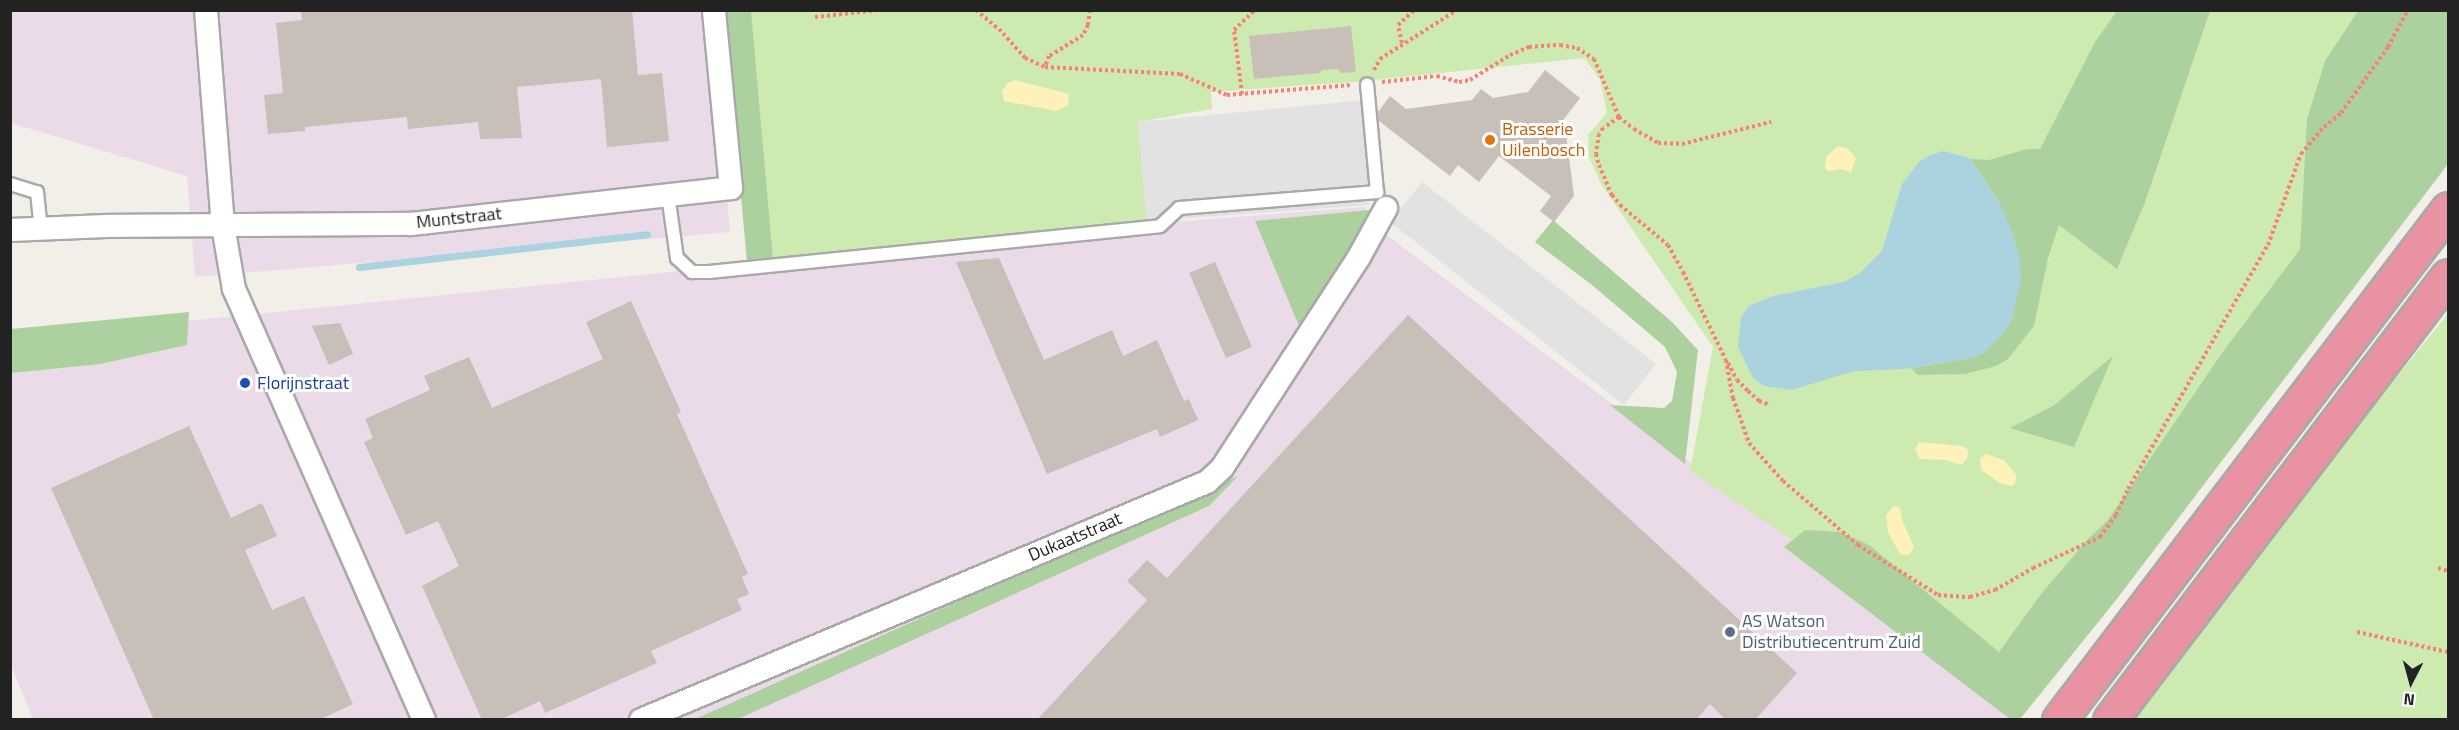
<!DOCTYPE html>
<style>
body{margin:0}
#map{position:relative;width:2459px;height:730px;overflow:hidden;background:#f2efe9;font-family:"Titillium Web",sans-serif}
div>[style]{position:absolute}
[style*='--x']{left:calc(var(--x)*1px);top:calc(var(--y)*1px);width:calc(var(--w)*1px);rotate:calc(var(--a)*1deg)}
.industrial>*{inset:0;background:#ebdbe8}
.grass>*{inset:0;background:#cdebb0}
.forest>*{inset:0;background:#add19e}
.sand>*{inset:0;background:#fff1ba}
.parking>*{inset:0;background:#e2e2e2}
.water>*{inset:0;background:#aad3df}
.stream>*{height:7px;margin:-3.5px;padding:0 3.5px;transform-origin:3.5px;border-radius:3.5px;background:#aad3df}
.building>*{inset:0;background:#c7bfb8}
.path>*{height:4px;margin-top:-2px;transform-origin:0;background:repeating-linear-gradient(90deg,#fa8072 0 3px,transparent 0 6px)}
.roads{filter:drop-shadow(2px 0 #a9a9a9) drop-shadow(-2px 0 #a9a9a9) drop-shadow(0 2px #a9a9a9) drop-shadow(0 -2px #a9a9a9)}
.service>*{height:12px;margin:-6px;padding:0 6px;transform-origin:6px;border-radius:6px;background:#fff}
.minor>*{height:22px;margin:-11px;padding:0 11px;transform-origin:11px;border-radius:11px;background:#fff}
.motorway>*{height:33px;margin:-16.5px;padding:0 16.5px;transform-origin:16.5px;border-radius:16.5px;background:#e892a2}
.dots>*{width:16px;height:16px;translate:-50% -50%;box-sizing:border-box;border:3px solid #fff;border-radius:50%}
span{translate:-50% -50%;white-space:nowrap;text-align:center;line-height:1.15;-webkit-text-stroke:6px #fff;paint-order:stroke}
.food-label{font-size:18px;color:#c56008}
.left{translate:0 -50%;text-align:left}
.street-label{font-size:18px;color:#222}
.transit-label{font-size:18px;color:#164399}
.service-label{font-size:18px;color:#4e5e75}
.frame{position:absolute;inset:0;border:12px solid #222;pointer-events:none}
.north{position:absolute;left:2381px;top:652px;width:60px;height:60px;-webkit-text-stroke:4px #fff;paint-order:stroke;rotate:186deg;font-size:16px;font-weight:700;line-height:24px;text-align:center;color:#222}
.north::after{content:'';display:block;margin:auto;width:21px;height:27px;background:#222;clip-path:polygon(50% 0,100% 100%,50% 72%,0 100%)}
</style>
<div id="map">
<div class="industrial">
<i style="clip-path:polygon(10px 11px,711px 11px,730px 232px,195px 277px,187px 176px,11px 123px)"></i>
<i style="clip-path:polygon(1365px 207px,1369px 222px,2016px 706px,2006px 720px,33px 719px,11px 665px,10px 339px,1132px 225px)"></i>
</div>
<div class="grass">
<i style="clip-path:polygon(734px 11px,2448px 11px,2448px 107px,2012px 709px,1806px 549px,1690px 471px,1713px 347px,1601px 184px,1589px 157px,1588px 135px,1607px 113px,1600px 79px,1584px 58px,1354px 82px,1211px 92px,1212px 109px,1138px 122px,1147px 221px,763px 259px)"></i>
<i style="clip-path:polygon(2448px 314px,2448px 719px,2133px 719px,2347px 438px)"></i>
</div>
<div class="forest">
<i style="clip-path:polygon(724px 11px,751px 11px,774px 271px,748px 273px)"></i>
<i style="clip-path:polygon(2117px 11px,2210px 11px,2145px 202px,2117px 269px,2059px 225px,2048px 258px,2034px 326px,2008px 359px,1996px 366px,1965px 374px,1918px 375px,1911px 368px,1971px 358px,1983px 353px,2003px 333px,2000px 204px,1971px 159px,1989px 160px,2027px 149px,2040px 149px,2095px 42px)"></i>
<i style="clip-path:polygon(2358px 11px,2448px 11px,2448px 164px,2116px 600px,2020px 719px,2010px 719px,1784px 547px,1805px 530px,1840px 532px,1869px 545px,1999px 652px,2041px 594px,2088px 539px,2108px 520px,2222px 353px,2300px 249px,2307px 119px,2325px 61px)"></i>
<i style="clip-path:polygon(1369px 210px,1365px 231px,1302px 333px,1255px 221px)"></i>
<i style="clip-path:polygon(1553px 220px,1672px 322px,1698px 350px,1685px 464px,1610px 405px,1664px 408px,1672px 401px,1677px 372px,1665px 347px,1592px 285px,1535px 242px)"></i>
<i style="clip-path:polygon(189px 312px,187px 345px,100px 364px,11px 373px,11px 329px)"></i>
<i style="clip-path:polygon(2113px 356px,2074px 447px,2010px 428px,2053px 406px)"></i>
<i style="clip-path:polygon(1238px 476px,1209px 506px,738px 719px,693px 720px)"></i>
</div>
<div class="sand">
<i style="clip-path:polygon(1015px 80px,1069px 94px,1068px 105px,1056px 111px,1004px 101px,1002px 91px,1008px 83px)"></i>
<i style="clip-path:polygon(1838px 146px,1847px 148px,1856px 158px,1851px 172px,1840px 169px,1829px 171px,1825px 168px,1826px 157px)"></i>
<i style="clip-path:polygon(1919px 442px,1962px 446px,1968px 450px,1967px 459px,1961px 465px,1946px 460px,1920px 459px,1915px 450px)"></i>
<i style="clip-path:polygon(1986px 454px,2005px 461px,2016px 475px,2015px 484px,2011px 486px,2000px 483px,1981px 470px,1980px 459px)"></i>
<i style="clip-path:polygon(1894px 506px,1900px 508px,1902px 520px,1914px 547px,1909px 555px,1900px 554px,1888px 532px,1886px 515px)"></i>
</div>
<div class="parking">
<i style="clip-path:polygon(1365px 100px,1369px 205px,1147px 221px,1138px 122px)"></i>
<i style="clip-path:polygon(1422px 182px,1656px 364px,1624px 405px,1390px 222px)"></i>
</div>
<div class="water">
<i style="clip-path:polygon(1943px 151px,1970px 158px,2000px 204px,2012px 232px,2019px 256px,2021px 280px,2012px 320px,2003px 333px,1983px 353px,1971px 358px,1905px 369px,1854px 371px,1792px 390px,1764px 386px,1753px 378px,1738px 347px,1741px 317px,1749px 306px,1773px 296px,1844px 282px,1860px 273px,1882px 251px,1902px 184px,1919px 162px,1928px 156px)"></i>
</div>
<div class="stream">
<i style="--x:359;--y:267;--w:290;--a:-6.5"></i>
</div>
<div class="building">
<i style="clip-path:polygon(301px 10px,632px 10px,638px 75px,662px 73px,669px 141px,607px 147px,601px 79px,517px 87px,522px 138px,480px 139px,478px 122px,408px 129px,407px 117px,305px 127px,305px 131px,268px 134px,264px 95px,283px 93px,276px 23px,302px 20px)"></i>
<i style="clip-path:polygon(1351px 26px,1356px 72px,1342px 73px,1337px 69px,1322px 70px,1319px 73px,1254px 79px,1249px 36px)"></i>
<i style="clip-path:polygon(1545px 70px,1580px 98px,1564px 119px,1574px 196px,1554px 222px,1540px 211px,1551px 196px,1499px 156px,1479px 182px,1458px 165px,1450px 176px,1379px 121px,1378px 112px,1390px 96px,1406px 109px,1472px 100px,1481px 89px,1493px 98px,1528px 92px)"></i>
<i style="clip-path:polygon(999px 258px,1044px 360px,1112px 330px,1123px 356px,1157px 340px,1184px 401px,1189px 399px,1198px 420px,1160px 437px,1157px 429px,1047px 474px,956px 262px)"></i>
<i style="clip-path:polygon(1215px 262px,1252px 347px,1226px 358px,1189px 273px)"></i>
<i style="clip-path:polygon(631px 301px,681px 412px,677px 414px,748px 574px,742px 577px,749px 594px,737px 599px,742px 610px,651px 651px,657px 663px,545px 713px,540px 701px,500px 720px,482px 720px,422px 586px,459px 566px,438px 521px,406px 535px,364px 442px,373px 438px,365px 419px,430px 390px,424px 376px,469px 357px,492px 408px,603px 359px,586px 322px)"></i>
<i style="clip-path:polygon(1408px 315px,1797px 673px,1755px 720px,1726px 720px,1710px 704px,1696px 720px,1037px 720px,1147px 600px,1127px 581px,1147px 560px,1167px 578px)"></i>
<i style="clip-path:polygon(340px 323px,353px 354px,329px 365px,312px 326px)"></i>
<i style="clip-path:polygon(189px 426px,231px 518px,262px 503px,277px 536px,245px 550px,272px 610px,304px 596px,353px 704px,319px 720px,154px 720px,51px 488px)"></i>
</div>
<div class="path">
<i style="--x:976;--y:10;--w:30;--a:40"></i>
<i style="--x:999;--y:29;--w:39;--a:48"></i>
<i style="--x:1025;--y:58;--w:22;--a:24"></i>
<i style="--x:1090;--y:10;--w:15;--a:98"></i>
<i style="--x:1088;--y:25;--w:11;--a:117"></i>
<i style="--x:1083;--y:35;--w:40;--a:148"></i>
<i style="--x:1049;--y:56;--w:12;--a:110"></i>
<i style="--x:1045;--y:67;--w:135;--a:3"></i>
<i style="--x:1180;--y:74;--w:51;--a:24.1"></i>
<i style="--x:1227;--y:95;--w:124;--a:-4.6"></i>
<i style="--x:815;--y:17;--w:64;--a:-6.2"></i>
<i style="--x:1402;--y:43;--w:18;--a:-103"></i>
<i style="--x:1398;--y:25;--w:22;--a:-43"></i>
<i style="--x:1374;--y:70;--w:13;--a:-61"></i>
<i style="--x:1380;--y:59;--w:91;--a:-32.5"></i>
<i style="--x:1382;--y:82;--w:55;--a:-6.2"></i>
<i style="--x:1437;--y:76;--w:23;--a:15"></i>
<i style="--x:1459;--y:82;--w:11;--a:-10"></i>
<i style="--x:1470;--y:80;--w:47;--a:-32"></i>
<i style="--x:1510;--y:55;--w:21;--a:-23"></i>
<i style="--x:1529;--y:47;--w:31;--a:-4"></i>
<i style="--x:1560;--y:45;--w:17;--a:10"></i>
<i style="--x:1577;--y:48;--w:20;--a:33"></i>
<i style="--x:1594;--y:59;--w:63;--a:66.7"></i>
<i style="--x:1619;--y:117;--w:19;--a:39"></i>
<i style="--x:1634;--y:129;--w:28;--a:30"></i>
<i style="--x:1658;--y:143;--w:24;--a:2"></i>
<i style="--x:1682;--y:144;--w:92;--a:-13.9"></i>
<i style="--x:1242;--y:94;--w:64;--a:-97.1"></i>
<i style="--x:1234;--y:30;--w:29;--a:-44"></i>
<i style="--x:1619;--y:117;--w:19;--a:145"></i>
<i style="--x:1603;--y:128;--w:7;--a:124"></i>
<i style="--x:1599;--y:134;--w:20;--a:99"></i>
<i style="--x:1596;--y:154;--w:11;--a:75"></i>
<i style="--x:1599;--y:165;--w:33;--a:67"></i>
<i style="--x:1612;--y:195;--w:13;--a:51"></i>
<i style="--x:1620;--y:205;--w:62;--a:39.8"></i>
<i style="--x:1668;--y:245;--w:31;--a:61"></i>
<i style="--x:1683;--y:272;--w:98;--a:64"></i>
<i style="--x:1726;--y:360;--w:39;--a:80"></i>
<i style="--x:1733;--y:398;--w:48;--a:70.4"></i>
<i style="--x:1749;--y:443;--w:51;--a:48.2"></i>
<i style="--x:1783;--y:481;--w:99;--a:40.5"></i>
<i style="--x:1858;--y:545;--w:94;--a:32"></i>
<i style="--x:1938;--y:595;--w:32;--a:4"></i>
<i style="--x:1970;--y:597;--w:26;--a:-16"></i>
<i style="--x:1995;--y:590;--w:44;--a:-30.1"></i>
<i style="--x:2033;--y:568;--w:74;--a:-24.8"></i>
<i style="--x:2100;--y:537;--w:27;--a:-54"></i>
<i style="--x:2116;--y:515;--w:29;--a:-65"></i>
<i style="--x:2128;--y:489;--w:281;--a:-60.2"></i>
<i style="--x:2268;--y:245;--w:97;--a:-70.1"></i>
<i style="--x:2301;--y:154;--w:35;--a:-50"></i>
<i style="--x:2324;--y:127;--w:22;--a:-39"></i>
<i style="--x:2341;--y:113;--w:81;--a:-54.5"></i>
<i style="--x:2388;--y:47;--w:42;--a:-61.6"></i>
<i style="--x:1728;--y:363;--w:19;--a:62"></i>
<i style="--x:1737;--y:380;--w:16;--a:45"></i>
<i style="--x:1748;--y:391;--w:15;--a:42"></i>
<i style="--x:1759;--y:401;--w:12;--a:20"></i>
<i style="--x:2438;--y:568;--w:10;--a:17"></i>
<i style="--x:2357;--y:632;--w:93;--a:12.4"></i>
</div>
<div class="roads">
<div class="service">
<i style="--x:10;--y:184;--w:28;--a:17"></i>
<i style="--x:37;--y:192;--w:36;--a:84"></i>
<i style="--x:668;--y:195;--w:64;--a:81.9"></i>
<i style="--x:677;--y:258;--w:21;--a:43"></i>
<i style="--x:692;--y:272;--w:17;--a:0"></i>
<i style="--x:709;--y:272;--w:453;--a:-5.8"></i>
<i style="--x:1160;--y:226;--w:26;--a:-43"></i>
<i style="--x:1179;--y:208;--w:199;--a:-4.6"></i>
<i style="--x:1377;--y:192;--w:108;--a:-95.3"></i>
</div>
<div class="minor">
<i style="--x:206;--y:10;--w:217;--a:85.5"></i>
<i style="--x:223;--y:226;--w:64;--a:80.1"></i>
<i style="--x:234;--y:289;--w:471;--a:66.2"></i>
<i style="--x:10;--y:230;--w:96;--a:-2.4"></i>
<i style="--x:106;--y:226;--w:305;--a:-0.4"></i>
<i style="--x:411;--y:224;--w:322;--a:-6.4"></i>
<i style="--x:731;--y:188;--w:179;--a:-95.5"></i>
<i style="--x:641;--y:720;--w:614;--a:-22.81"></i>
<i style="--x:1207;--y:482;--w:21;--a:-43"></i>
<i style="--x:1222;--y:468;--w:252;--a:-57"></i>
<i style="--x:1359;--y:257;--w:56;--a:-61.1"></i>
</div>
<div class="motorway">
<i style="--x:2059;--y:720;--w:642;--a:-52.72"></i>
<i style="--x:2110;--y:720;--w:558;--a:-52.72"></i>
</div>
</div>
<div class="dots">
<i style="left:1490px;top:140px;background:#e8710a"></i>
<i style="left:245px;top:383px;background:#1a4fb4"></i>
<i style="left:1730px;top:632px;background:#5c6f8a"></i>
</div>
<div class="food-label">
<span class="left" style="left:1502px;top:140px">Brasserie<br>Uilenbosch</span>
</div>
<div class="street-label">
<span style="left:459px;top:218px;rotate:-6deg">Muntstraat</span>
<span style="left:1075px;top:537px;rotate:-23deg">Dukaatstraat</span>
</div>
<div class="transit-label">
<span class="left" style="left:257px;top:383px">Florijnstraat</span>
</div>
<div class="service-label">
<span class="left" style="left:1742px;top:632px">AS Watson<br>Distributiecentrum Zuid</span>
</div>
<div class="frame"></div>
<div class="north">N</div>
</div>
